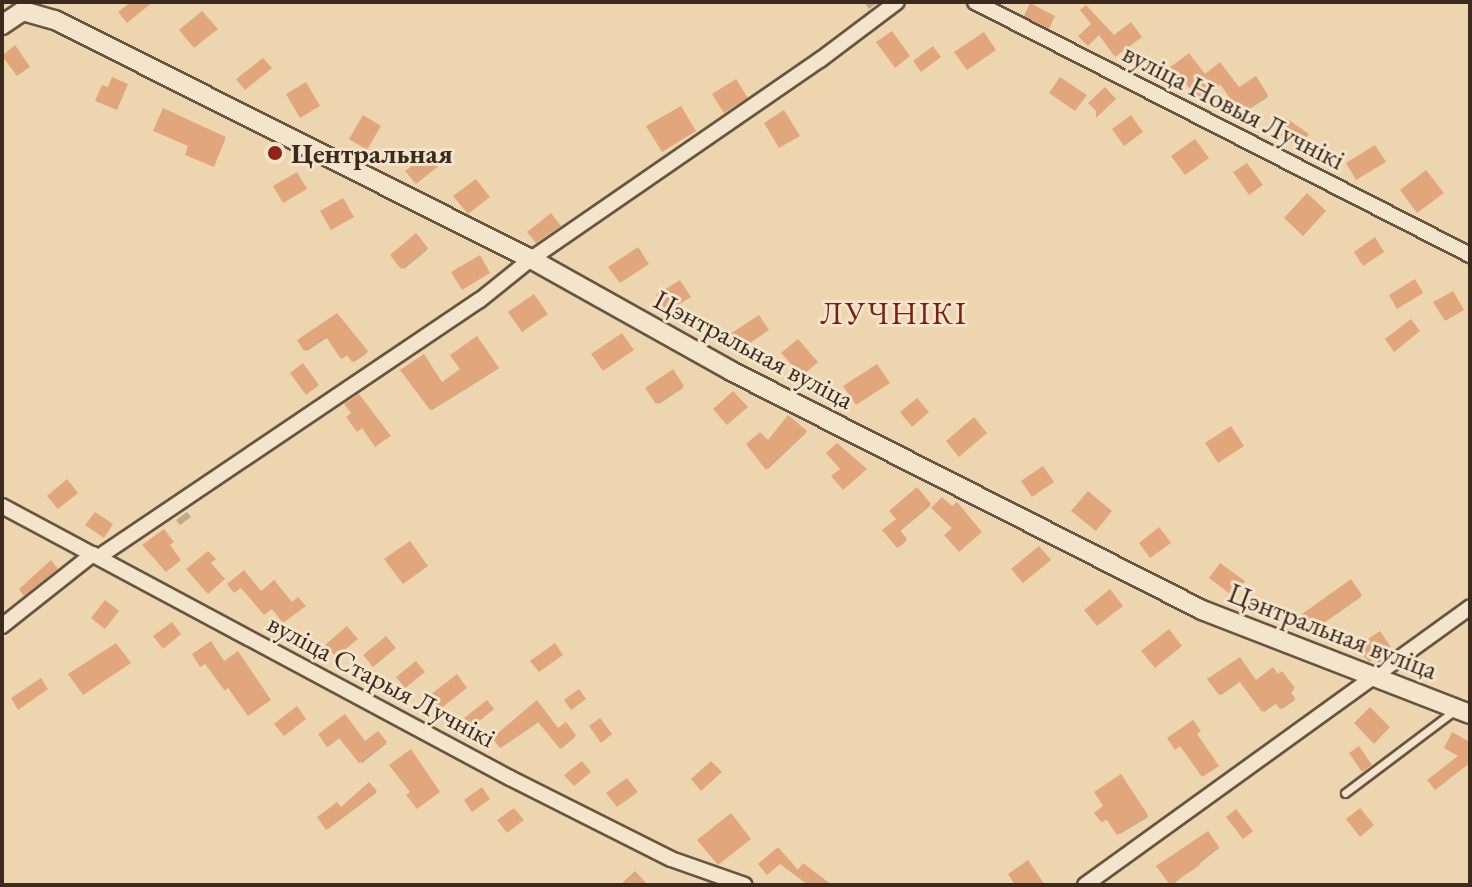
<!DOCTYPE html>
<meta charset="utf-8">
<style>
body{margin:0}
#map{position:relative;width:1472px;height:887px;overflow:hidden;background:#edd6af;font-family:"EB Garamond",serif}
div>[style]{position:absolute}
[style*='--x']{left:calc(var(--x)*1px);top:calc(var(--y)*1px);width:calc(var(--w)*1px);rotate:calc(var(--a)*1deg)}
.shadow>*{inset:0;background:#0003}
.building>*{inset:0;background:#e2a67d}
.roads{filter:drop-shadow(2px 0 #685542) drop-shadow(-2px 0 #685542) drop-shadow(0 2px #685542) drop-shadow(0 -2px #685542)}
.service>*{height:7px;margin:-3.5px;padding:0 3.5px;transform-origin:3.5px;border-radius:3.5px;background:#f3e4cb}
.minor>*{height:14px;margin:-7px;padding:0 7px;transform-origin:7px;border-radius:7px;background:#f3e4cb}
.secondary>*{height:18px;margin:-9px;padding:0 9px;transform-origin:9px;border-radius:9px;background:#f3e4cb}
.dots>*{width:22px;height:22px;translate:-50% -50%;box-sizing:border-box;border:4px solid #f3e4cb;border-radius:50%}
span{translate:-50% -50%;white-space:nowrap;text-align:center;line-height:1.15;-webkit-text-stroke:6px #f3e4cb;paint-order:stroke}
.street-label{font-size:28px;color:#3c2a1e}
.poi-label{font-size:28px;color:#3c2a1e;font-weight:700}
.left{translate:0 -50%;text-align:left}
.quarter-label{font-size:32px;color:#7a1f14;letter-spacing:2px}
.frame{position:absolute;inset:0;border:4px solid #3c2a1e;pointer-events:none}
</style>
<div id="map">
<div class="shadow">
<i style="clip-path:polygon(864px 2px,878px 2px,869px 9px)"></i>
<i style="clip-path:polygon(1188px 56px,1205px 77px,1220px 65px,1239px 90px,1255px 79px,1268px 97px,1243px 113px,1222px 83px,1201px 99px,1186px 79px,1178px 85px,1167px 71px)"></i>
<i style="clip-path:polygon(416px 236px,427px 250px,404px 269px,393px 255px)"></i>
<i style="clip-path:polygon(337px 316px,367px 353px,354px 362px,349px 354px,343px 358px,328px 337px,307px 351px,300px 341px)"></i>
<i style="clip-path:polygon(477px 339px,498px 369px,432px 410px,403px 370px,442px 384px,463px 370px)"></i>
<i style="clip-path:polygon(673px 372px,683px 388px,659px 404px,648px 388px)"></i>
<i style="clip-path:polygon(788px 418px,806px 433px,768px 469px,749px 445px,768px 443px)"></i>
<i style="clip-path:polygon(917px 490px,930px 506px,899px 532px,906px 541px,899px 547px,885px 530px,898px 519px)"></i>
<i style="clip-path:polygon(187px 512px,191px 517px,180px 525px,176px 520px)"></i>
<i style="clip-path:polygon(1351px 582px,1361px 597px,1315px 629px,1304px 615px)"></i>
<i style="clip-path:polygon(1239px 659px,1256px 683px,1282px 674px,1294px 690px,1290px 693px,1295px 700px,1282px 709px,1277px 703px,1264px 712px,1241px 681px,1221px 695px,1210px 679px)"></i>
<i style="clip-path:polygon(537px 702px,558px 731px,565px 725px,575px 737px,562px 748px,540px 721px,502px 747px,494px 738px)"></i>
<i style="clip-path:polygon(345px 717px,365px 744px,378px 734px,386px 744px,362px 763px,341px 737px,329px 746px,321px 735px)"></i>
<i style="clip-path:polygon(1121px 776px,1148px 817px,1120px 834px,1108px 818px,1103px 822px,1097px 813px,1106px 807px)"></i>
<i style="clip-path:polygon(369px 785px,376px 793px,328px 829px,319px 817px,341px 810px)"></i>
<i style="clip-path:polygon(1208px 834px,1219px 848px,1172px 885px,1159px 867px)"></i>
</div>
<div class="building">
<i style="clip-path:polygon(131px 2px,153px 2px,127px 23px,118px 12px)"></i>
<i style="clip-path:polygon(1030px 3px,1055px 16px,1049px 29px,1024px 16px)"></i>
<i style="clip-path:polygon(1086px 5px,1114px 35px,1131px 22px,1142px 37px,1115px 57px,1099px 35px,1088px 46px,1078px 36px,1091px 24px,1080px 10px)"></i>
<i style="clip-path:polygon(202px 11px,218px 29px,194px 48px,179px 30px)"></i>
<i style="clip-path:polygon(892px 31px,910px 56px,895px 68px,876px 42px)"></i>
<i style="clip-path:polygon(984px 32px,996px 50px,967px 70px,954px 52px)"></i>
<i style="clip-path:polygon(15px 45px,30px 67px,17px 76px,2px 56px)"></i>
<i style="clip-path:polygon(933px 46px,941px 57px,921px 72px,913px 61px)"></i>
<i style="clip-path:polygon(1189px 53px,1205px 74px,1220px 62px,1239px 87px,1256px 76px,1268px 95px,1241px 114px,1220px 84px,1199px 100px,1183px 80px,1176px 86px,1165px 71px)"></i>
<i style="clip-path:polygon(263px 58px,272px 68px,245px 90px,236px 79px)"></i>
<i style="clip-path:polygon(112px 77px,128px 84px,117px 110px,95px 101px,102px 85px,108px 87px)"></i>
<i style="clip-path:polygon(1060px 77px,1087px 95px,1075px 111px,1049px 93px)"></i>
<i style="clip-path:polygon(736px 79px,748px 98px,724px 113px,712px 94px)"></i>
<i style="clip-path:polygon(306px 82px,320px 106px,300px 118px,286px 94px)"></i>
<i style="clip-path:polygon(1105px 87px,1116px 99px,1096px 118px,1096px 111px,1088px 103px)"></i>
<i style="clip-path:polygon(681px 106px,696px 131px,662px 152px,646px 126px)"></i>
<i style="clip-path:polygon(163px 108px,226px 137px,214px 167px,185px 155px,188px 146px,153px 131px)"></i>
<i style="clip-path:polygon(784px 110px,800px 136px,779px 148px,764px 123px)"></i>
<i style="clip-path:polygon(363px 115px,381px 126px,367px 150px,349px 139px)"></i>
<i style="clip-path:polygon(1131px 115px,1143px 132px,1124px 146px,1112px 129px)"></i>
<i style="clip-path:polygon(1286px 118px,1309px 134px,1299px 148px,1276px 132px)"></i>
<i style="clip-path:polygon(1195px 139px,1209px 158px,1185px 175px,1171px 156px)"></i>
<i style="clip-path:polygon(1375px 145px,1386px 162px,1356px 180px,1346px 163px)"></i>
<i style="clip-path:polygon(430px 152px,440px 165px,416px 184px,405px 171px)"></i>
<i style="clip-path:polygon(1247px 163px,1263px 185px,1249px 195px,1233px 172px)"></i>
<i style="clip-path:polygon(1426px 170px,1444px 193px,1417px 213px,1400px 190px)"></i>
<i style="clip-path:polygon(297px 172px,307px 189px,283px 203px,273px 186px)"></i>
<i style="clip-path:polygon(476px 179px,490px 197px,468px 214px,453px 196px)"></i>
<i style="clip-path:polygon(1307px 193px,1326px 211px,1303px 236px,1284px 218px)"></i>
<i style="clip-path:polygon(343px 198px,354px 217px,331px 230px,320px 211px)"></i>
<i style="clip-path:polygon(551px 213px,561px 226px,536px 243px,527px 232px)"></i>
<i style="clip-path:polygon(416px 233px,428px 248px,401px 269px,390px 255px)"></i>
<i style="clip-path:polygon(1375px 237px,1384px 252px,1363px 266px,1354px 252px)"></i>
<i style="clip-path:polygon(638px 247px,649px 264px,620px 283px,608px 267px)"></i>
<i style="clip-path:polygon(480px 255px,490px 273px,462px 290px,451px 272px)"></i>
<i style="clip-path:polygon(1415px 279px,1423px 293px,1397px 309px,1389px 295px)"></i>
<i style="clip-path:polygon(680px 280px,691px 297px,667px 312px,656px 295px)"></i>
<i style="clip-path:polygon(1453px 291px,1464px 310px,1445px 321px,1433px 302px)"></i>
<i style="clip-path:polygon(534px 294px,548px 314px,522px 332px,508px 312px)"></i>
<i style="clip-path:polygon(337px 313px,368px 351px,352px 362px,347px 355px,341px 359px,326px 337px,304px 351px,297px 340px)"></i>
<i style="clip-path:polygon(759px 315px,769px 330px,737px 352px,727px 336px)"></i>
<i style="clip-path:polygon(1411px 319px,1420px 331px,1394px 352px,1385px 339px)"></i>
<i style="clip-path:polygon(622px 333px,634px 350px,603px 371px,591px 354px)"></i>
<i style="clip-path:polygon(477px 336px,499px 368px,430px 410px,400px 370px,424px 354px,442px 382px,460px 369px,450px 355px)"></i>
<i style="clip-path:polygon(798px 339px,818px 362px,802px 376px,781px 353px)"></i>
<i style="clip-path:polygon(303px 363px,319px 385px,306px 395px,290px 373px)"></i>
<i style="clip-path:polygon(877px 364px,890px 383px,856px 405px,843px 386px)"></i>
<i style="clip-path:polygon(673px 369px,684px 386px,656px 404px,645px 388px)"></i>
<i style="clip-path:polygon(733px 391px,748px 407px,727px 425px,713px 409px)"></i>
<i style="clip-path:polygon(359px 394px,391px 436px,375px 447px,362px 428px,357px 432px,346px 417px,351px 413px,344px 404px)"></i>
<i style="clip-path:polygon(917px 398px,929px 412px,912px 427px,900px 412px)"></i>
<i style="clip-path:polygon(788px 415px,807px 431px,766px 470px,746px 444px,760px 432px,768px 440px)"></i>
<i style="clip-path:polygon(974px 417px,987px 433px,959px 457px,946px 441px)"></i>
<i style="clip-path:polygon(1231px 426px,1244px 446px,1218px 463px,1205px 443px)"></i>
<i style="clip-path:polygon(837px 443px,867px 469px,843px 490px,831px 476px,840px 469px,826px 453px)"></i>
<i style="clip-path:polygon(1043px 466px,1054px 482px,1032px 497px,1021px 481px)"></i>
<i style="clip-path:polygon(67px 479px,78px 493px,58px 509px,47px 496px)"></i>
<i style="clip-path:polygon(917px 487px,931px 504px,900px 530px,907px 539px,897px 548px,882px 530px,896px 519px,889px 511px)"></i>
<i style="clip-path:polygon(1088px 491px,1112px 511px,1096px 531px,1071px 511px)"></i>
<i style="clip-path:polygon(942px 497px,952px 506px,957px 502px,982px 532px,959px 552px,944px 535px,952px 528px,931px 508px)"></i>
<i style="clip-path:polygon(95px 512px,113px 524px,104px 538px,85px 525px)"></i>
<i style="clip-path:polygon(1159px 527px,1171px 543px,1150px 558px,1139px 543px)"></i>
<i style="clip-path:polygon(164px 529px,174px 542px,170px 545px,181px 560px,166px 572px,142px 545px)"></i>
<i style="clip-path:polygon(410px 541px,428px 566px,403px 584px,384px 559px)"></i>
<i style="clip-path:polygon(1039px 546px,1051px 560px,1023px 583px,1011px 569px)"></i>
<i style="clip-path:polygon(208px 551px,216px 559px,211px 563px,225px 579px,208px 594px,186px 569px)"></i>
<i style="clip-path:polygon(51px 560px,58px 569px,24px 596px,19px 589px)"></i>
<i style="clip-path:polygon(1220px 563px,1245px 581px,1234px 597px,1209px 578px)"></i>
<i style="clip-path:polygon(244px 570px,261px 591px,274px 580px,292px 602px,298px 597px,306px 606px,283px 623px,272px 609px,264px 615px,241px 588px,234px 593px,227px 584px)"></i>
<i style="clip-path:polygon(1351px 579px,1362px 595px,1313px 630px,1302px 614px)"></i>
<i style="clip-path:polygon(1110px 589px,1123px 606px,1097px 626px,1084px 610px)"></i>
<i style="clip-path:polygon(105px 600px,119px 611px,105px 629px,91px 618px)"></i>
<i style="clip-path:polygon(172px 622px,181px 634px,163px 649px,153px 636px)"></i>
<i style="clip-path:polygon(347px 626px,358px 639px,336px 657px,325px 645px)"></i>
<i style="clip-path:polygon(1169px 629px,1182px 646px,1155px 668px,1141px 651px)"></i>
<i style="clip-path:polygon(1380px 631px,1391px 647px,1369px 662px,1356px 647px)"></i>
<i style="clip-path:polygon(386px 636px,396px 648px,373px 667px,363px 655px)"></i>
<i style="clip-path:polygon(211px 641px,224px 661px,238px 651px,271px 700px,248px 716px,228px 688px,225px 691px,205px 664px,200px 667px,192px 654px)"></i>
<i style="clip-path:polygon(116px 643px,131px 663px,83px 695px,68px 674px)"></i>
<i style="clip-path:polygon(555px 643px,563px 655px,539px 672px,530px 661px)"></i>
<i style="clip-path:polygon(1240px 657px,1256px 680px,1273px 667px,1278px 674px,1282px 671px,1295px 688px,1290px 691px,1295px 698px,1280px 709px,1275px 703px,1262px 712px,1239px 681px,1219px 695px,1207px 679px)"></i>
<i style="clip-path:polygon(416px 661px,425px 672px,405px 688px,396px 677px)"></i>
<i style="clip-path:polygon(457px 674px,467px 688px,440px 709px,430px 695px)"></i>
<i style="clip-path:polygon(41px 678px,48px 689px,18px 710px,11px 698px)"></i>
<i style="clip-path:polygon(579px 689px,586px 699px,571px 710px,564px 700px)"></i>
<i style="clip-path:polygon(487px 700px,494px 709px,472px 727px,464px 718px)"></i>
<i style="clip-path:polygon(537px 700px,558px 728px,566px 722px,576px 735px,560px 749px,538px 722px,500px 748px,492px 738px)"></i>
<i style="clip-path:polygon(297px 706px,306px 719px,284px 736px,274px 724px)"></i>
<i style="clip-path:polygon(1370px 707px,1390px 727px,1374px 744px,1354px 723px)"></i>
<i style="clip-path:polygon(345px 714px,365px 741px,378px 731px,387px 742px,359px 763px,339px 738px,327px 747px,318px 734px)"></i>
<i style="clip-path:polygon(600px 718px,612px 734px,601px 743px,589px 726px)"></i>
<i style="clip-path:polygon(1193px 720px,1201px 731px,1197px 734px,1219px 766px,1202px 777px,1180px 746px,1175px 750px,1167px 738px)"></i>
<i style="clip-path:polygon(1452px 732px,1470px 742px,1470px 763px,1435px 790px,1427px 780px,1458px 756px,1444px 748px)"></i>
<i style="clip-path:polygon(1359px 746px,1372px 765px,1362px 772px,1349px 753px)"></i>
<i style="clip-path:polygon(411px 749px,440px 792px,417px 809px,406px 795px,410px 792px,389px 765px)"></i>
<i style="clip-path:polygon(582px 761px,591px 772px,574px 786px,564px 775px)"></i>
<i style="clip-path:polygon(711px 761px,722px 772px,701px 791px,691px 779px)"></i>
<i style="clip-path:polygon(1121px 774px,1148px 815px,1117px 835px,1106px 819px,1101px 822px,1094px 813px,1103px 806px,1094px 792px)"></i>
<i style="clip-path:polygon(627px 778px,638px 792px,617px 807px,606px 793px)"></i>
<i style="clip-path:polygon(369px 782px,377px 791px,326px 830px,317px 817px,337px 802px,341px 807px)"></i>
<i style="clip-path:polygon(482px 787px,490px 799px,472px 812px,464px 800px)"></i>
<i style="clip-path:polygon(514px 808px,524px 820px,507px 833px,497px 820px)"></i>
<i style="clip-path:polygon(1360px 808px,1374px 825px,1360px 837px,1346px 819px)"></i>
<i style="clip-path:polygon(1236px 809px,1253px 831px,1243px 839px,1226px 817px)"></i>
<i style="clip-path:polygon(731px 813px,751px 839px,718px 865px,697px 840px)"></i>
<i style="clip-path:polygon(1208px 831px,1219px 847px,1198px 862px,1200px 865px,1170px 885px,1156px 866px)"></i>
<i style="clip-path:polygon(778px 847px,798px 870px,803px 863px,832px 885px,808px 885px,780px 864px,767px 875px,758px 864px)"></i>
<i style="clip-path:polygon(1028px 860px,1045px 885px,1015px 885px,1008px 874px)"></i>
<i style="clip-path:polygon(635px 871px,648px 885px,620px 885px)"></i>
</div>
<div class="roads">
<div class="service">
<i style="--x:1345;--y:793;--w:138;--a:-37"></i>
</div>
<div class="minor">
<i style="--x:975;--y:2;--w:556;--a:27.07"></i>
<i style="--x:2;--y:506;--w:576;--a:28.17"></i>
<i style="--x:510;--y:778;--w:180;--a:26.7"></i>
<i style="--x:671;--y:859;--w:78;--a:19.4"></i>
<i style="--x:100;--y:556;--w:458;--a:-34"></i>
<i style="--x:480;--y:300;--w:65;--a:-38.8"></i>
<i style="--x:531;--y:259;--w:351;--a:-34.6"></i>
<i style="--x:820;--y:60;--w:96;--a:-37"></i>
<i style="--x:2;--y:626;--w:116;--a:-38.4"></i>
<i style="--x:1085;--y:885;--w:475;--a:-35.8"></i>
</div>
<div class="secondary">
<i style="--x:2;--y:25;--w:25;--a:-34"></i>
<i style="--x:23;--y:11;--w:33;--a:16"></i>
<i style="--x:55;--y:20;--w:533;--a:26.66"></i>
<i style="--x:531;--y:259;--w:229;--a:29.2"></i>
<i style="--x:731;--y:371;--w:528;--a:26.9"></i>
<i style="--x:1202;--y:610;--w:287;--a:21.2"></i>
</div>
</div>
<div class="dots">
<i style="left:275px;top:153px;background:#8f2418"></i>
</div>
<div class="street-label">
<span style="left:1234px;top:106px;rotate:27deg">вуліца Новыя Лучнікі</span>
<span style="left:754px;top:349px;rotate:28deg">Цэнтральная вуліца</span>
<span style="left:1333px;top:631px;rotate:21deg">Цэнтральная вуліца</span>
<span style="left:382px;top:680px;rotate:28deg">вуліца Старыя Лучнікі</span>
</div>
<div class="poi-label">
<span class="left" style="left:291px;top:153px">Центральная</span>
</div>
<div class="quarter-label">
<span style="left:894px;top:313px">ЛУЧНІКІ</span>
</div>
<div class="frame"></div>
</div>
